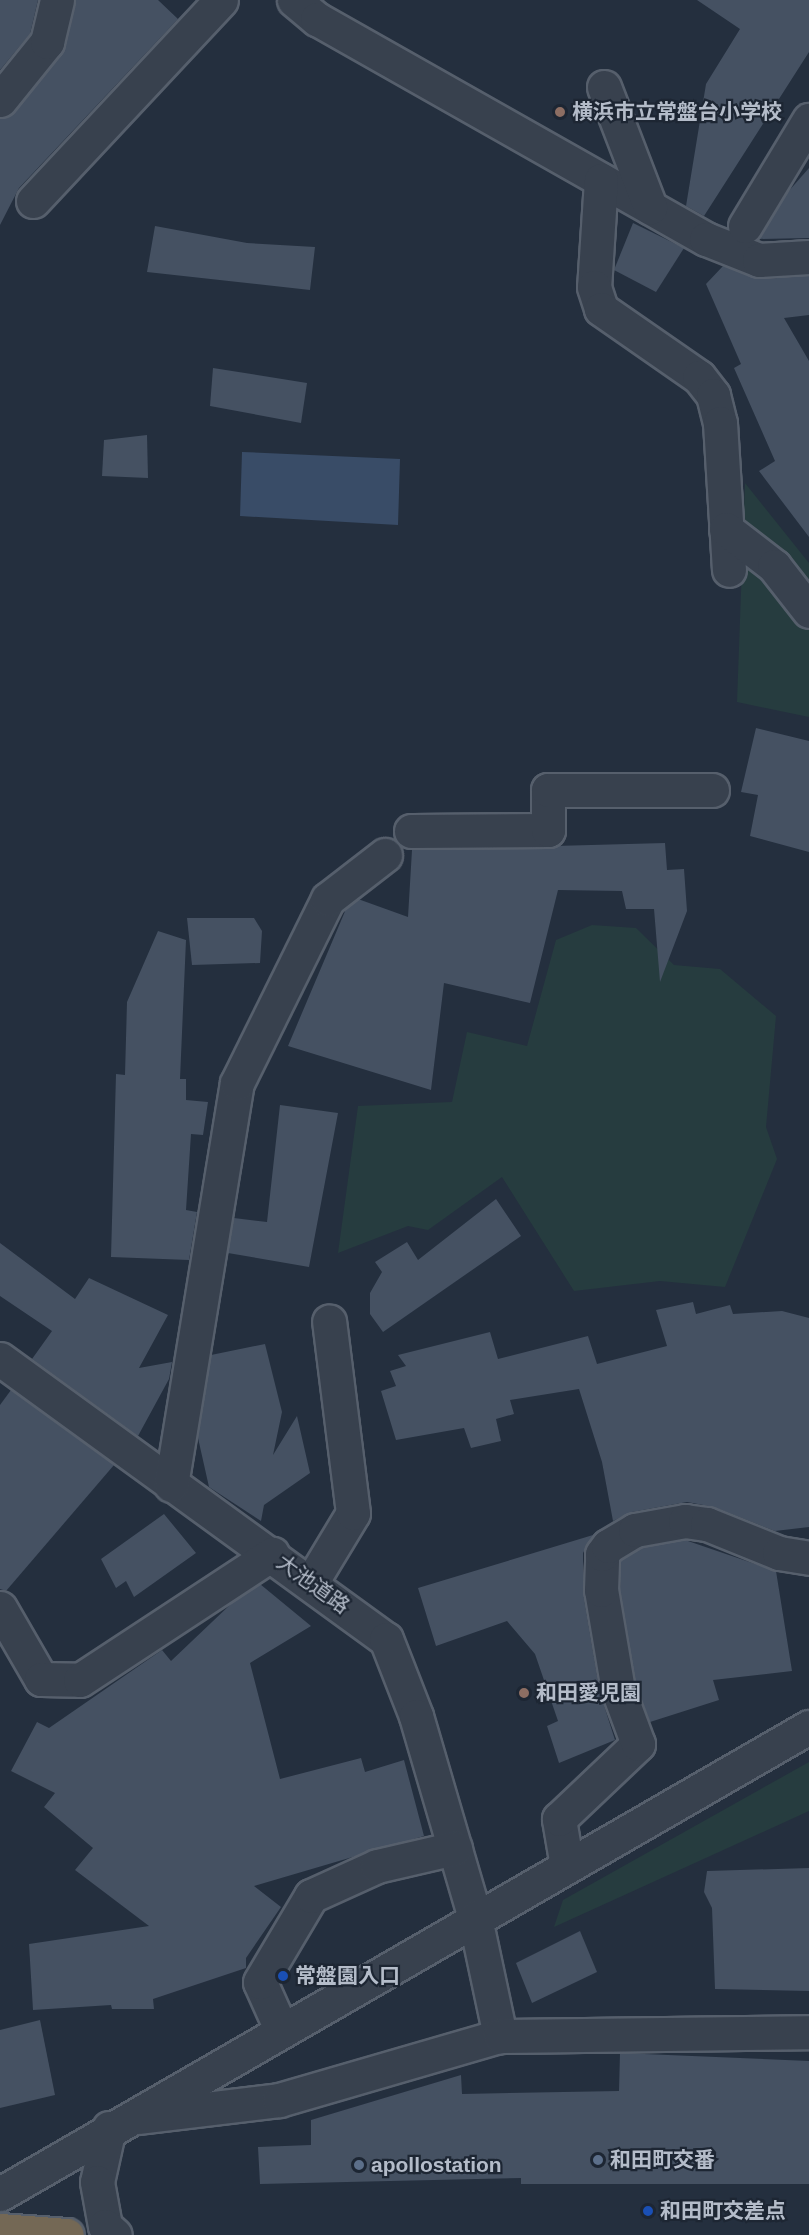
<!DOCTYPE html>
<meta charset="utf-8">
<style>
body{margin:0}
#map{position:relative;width:809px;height:2235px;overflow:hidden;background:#242f3e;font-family:Helvetica,"Noto Sans JP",sans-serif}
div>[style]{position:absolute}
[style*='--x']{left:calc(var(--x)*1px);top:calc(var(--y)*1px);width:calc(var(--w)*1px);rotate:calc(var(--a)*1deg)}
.green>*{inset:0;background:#263c3f}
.water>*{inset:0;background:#394c67}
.building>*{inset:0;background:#455162}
.roads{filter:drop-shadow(2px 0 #565f6c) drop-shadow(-2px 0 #565f6c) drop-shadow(0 2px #565f6c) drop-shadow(0 -2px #565f6c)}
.minor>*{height:33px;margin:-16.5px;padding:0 16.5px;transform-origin:16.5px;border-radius:16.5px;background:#38414e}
.highway>*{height:33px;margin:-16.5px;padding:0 16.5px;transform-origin:16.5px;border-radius:16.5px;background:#746855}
.dots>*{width:16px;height:16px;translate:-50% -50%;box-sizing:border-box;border:3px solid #1d2633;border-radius:50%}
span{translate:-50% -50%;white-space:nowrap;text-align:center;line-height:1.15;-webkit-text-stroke:4.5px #1d2633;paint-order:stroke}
.poi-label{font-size:21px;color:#b4bcc9;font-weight:700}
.left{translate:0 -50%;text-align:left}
.street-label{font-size:21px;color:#b4bcc9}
</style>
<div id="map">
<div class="green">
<i style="clip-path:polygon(745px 483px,809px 563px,809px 717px,737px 702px)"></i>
<i style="clip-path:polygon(592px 925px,636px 928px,674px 965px,720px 969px,776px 1016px,766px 1127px,777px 1159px,725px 1287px,660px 1281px,574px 1291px,502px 1177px,428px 1230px,408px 1226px,338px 1253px,358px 1106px,452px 1102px,467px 1032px,527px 1046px,556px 940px)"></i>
<i style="clip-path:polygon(809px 1762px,809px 1811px,554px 1927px,563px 1900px)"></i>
</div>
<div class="water">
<i style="clip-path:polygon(242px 452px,400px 459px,398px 525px,240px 516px)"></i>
</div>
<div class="building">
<i style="clip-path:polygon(0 0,38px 0,30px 34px,0 70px)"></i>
<i style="clip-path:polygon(75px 0,158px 0,178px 19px,19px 188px,0 225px,0 118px,15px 112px,62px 53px)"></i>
<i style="clip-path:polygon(697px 0,809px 0,809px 52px,704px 216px,686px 206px,706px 84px,740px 29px)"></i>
<i style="clip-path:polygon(809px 168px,809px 238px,757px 239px,787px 193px)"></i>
<i style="clip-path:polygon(633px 223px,684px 248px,656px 292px,614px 270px)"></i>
<i style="clip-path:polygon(155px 226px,247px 243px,315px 247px,310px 290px,147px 272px)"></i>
<i style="clip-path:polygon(723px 266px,760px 279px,809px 276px,809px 315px,784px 318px,809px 361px,809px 537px,759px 471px,775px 461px,734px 368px,741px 364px,706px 284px)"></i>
<i style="clip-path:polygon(213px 368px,307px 383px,301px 423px,210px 406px)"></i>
<i style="clip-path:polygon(147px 435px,148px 478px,102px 476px,104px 440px)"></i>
<i style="clip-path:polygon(756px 728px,809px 741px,809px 852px,750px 836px,758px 795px,741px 792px)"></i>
<i style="clip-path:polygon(665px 843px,667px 870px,684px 869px,687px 911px,660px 982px,654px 909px,626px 909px,622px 891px,558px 890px,530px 1003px,444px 983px,431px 1090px,288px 1046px,346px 909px,358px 899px,408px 917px,412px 850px)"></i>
<i style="clip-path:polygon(187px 918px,254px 918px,262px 931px,260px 963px,192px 965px)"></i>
<i style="clip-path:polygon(158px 931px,186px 940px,180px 1079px,186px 1079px,186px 1100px,208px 1102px,203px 1135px,191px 1134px,186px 1210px,197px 1212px,189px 1260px,111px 1257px,116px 1074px,125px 1075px,127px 1002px)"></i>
<i style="clip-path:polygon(280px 1105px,338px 1113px,309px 1267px,228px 1253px,234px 1218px,267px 1222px)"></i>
<i style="clip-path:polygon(496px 1199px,521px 1236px,383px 1332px,370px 1314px,370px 1293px,382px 1272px,375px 1262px,407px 1242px,418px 1260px)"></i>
<i style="clip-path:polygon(0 1243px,75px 1299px,89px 1278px,168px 1315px,139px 1368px,172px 1362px,169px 1379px,138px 1436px,32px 1359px,52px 1331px,0 1296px)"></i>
<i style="clip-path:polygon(693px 1302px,696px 1314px,730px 1305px,733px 1314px,782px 1311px,809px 1318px,809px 1527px,775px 1531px,714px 1507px,687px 1502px,632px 1512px,613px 1521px,602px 1462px,579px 1389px,510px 1400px,514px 1414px,496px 1419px,501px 1441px,471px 1448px,464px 1428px,396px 1440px,381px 1391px,396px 1386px,390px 1371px,406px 1366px,398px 1355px,490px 1332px,498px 1359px,588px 1336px,597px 1364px,667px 1346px,656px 1310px)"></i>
<i style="clip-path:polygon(265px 1344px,282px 1412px,273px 1455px,297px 1416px,310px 1473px,264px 1505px,261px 1521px,209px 1487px,198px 1438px,211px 1355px)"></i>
<i style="clip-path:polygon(11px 1390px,114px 1465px,6px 1591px,0 1589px,0 1405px)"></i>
<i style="clip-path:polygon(164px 1514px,196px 1553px,134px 1597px,126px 1581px,116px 1588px,101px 1559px)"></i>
<i style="clip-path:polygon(593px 1535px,583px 1553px,583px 1593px,600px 1693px,615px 1740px,559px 1763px,547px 1726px,558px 1721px,535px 1654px,507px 1621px,436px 1646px,418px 1588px)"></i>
<i style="clip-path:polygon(685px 1540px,776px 1571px,792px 1671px,713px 1680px,719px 1700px,650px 1722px,636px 1685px,620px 1589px,621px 1560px,642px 1548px)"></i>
<i style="clip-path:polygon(260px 1584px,311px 1626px,250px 1663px,280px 1779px,361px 1758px,365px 1772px,404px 1760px,424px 1836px,254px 1886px,281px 1907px,246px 1958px,246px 1968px,153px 1999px,154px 2009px,112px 2009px,111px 2005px,33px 2010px,29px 1944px,149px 1926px,75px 1870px,93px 1848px,44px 1807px,55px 1793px,11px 1771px,37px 1722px,49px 1728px,162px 1650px,171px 1661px,233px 1602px)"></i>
<i style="clip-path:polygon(809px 1868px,809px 1991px,715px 1989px,712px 1908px,704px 1892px,707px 1871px)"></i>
<i style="clip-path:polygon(580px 1931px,597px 1972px,532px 2003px,516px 1963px)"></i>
<i style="clip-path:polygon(40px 2020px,55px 2095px,0 2108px,0 2030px)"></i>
<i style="clip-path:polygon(620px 2053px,809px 2061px,809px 2184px,521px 2184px,521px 2178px,260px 2184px,258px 2147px,311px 2145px,311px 2120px,461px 2075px,462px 2094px,619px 2091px)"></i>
</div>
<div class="roads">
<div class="minor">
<i style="--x:294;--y:0;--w:30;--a:40"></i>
<i style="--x:317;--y:19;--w:447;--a:29.5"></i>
<i style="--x:706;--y:239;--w:57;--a:21.6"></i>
<i style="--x:759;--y:260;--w:50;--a:-3.4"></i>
<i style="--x:604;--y:87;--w:129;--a:69"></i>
<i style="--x:0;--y:100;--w:75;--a:-51"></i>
<i style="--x:47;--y:42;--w:43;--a:-76.6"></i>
<i style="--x:601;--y:180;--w:107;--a:93.7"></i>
<i style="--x:594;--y:287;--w:23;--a:72"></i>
<i style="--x:601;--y:309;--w:119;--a:34.8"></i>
<i style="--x:699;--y:377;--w:23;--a:52"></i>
<i style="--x:713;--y:395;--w:29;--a:76"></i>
<i style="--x:720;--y:423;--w:147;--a:86.5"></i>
<i style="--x:33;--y:201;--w:275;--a:-46.9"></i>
<i style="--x:745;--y:226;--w:124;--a:-58.9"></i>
<i style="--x:726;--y:529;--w:61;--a:37.6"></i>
<i style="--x:774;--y:566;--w:57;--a:52.1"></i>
<i style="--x:411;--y:831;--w:137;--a:-0.4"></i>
<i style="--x:548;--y:830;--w:40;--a:-90"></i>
<i style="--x:548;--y:790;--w:164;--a:0"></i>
<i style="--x:0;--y:1359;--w:477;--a:36"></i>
<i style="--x:386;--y:1639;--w:83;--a:68.7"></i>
<i style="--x:416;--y:1716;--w:210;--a:73.7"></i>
<i style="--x:475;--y:1918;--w:121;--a:78"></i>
<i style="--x:171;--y:1485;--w:407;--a:-80.7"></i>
<i style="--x:237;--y:1083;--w:205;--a:-63.7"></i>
<i style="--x:328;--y:899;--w:72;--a:-37.7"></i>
<i style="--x:312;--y:1581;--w:79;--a:-58.9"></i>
<i style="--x:353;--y:1513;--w:193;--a:-97.1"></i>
<i style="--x:0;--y:1608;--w:82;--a:60"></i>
<i style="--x:41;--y:1679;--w:39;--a:1"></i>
<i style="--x:80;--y:1680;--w:230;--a:-33.3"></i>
<i style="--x:567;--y:1866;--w:48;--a:-99.7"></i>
<i style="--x:559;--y:1819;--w:109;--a:-43.5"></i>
<i style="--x:638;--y:1744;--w:58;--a:-110.3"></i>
<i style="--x:618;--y:1690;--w:101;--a:-99.6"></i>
<i style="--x:601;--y:1590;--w:36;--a:-88"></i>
<i style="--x:602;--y:1554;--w:10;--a:-53"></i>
<i style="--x:608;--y:1546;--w:31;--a:-31"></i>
<i style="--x:635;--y:1530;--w:51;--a:-10.2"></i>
<i style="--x:685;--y:1521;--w:22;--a:8"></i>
<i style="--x:707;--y:1524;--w:78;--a:21.9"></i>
<i style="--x:779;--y:1553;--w:30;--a:9"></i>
<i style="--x:281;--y:2029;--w:51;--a:-114.1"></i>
<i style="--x:260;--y:1982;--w:100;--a:-59.3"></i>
<i style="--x:311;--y:1896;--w:72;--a:-24.4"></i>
<i style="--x:377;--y:1866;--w:80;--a:-13"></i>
<i style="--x:139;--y:2117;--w:141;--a:-6.9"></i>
<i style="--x:279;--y:2100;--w:230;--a:-16.2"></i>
<i style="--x:500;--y:2036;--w:309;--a:-0.7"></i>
<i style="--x:109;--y:2128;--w:55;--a:102.5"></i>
<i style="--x:97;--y:2182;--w:45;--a:79.7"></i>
<i style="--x:105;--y:2226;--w:13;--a:42"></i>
<i style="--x:0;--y:2194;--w:934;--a:-30"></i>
</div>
<div class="highway">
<i style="--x:0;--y:2230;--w:67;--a:4.3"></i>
</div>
</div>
<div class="dots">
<i style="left:560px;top:112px;background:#8d6e63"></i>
<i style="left:524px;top:1693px;background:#8d6e63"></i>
<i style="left:283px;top:1976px;background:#1a4fb4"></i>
<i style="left:598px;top:2160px;background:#5c6f8a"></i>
<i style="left:359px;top:2165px;background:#5c6f8a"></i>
<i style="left:648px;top:2211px;background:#1a4fb4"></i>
</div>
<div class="poi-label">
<span class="left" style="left:572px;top:112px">横浜市立常盤台小学校</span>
<span class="left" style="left:536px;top:1693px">和田愛児園</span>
<span class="left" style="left:295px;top:1976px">常盤園入口</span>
<span class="left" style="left:610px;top:2160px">和田町交番</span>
<span class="left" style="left:371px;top:2165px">apollostation</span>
<span class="left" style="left:660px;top:2211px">和田町交差点</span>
</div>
<div class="street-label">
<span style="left:313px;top:1584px;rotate:36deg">大池道路</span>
</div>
</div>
